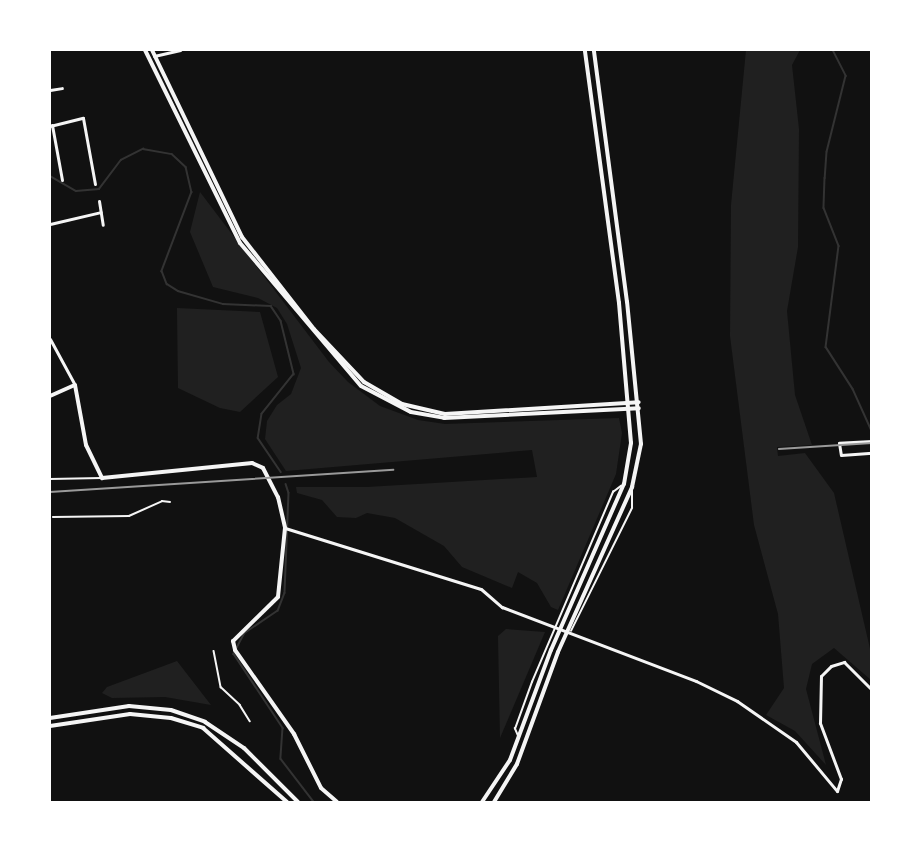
<!DOCTYPE html>
<style>
body{margin:0}
#map{position:relative;width:921px;height:852px;overflow:hidden;background:#111;font-family:"Roboto Serif",serif}
div>[style]{position:absolute}
[style*='--x']{left:calc(var(--x)*1px);top:calc(var(--y)*1px);width:calc(var(--w)*1px);rotate:calc(var(--a)*1deg)}
.green>*{inset:0;background:#202020}
.stream>*{height:1.5px;margin:-0.75px;padding:0 0.75px;transform-origin:0.75px;border-radius:0.75px;background:#333}
.service>*{height:1.5px;margin:-0.75px;padding:0 0.75px;transform-origin:0.75px;border-radius:0.75px;background:#f5f5f5}
.minor>*{height:3px;margin:-1.5px;padding:0 1.5px;transform-origin:1.5px;border-radius:1.5px;background:#f5f5f5}
.tertiary>*{height:4px;margin:-2px;padding:0 2px;transform-origin:2px;border-radius:2px;background:#f5f5f5}
.rail>*{height:1.5px;margin:-0.75px;padding:0 0.75px;transform-origin:0.75px;border-radius:0.75px;background:#9a9a9a}
span{translate:-50% -50%;white-space:nowrap;text-align:center;line-height:1.15;-webkit-text-stroke:5px #fff;paint-order:stroke}
.frame{position:absolute;inset:0;border:51px solid #fff;pointer-events:none}
</style>
<div id="map">
<div class="green">
<i style="clip-path:polygon(746px 50px,800px 50px,792px 65px,799px 129px,798px 247px,787px 311px,795px 395px,812px 445px,777px 447px,778px 456px,805px 453px,834px 493px,871px 653px,871px 680px,834px 648px,812px 664px,806px 689px,826px 765px,795px 731px,766px 715px,784px 688px,778px 614px,754px 525px,730px 336px,731px 205px)"></i>
<i style="clip-path:polygon(200px 192px,329px 362px,348px 382px,380px 406px,418px 420px,445px 424px,619px 418px,622px 433px,616px 474px,558px 610px,551px 607px,537px 583px,518px 572px,512px 588px,462px 567px,444px 546px,395px 518px,367px 513px,356px 518px,337px 517px,322px 500px,297px 493px,296px 487px,367px 487px,537px 477px,532px 450px,286px 471px,265px 439px,267px 421px,277px 405px,291px 394px,301px 368px,287px 324px,277px 308px,258px 298px,213px 287px,190px 232px)"></i>
<i style="clip-path:polygon(177px 308px,260px 312px,278px 377px,240px 412px,220px 408px,178px 388px)"></i>
<i style="clip-path:polygon(506px 629px,545px 632px,500px 738px,498px 636px)"></i>
<i style="clip-path:polygon(177px 661px,211px 705px,165px 697px,112px 698px,102px 693px,107px 687px)"></i>
</div>
<div class="stream">
<i style="--x:833;--y:50;--w:29;--a:63"></i>
<i style="--x:846;--y:76;--w:78;--a:104"></i>
<i style="--x:827;--y:152;--w:26;--a:94"></i>
<i style="--x:825;--y:178;--w:30;--a:92"></i>
<i style="--x:824;--y:208;--w:41;--a:68.5"></i>
<i style="--x:839;--y:246;--w:102;--a:97.3"></i>
<i style="--x:826;--y:347;--w:50;--a:57.3"></i>
<i style="--x:853;--y:389;--w:46;--a:65.7"></i>
<i style="--x:50;--y:176;--w:30;--a:30"></i>
<i style="--x:76;--y:191;--w:23;--a:-5"></i>
<i style="--x:99;--y:189;--w:36;--a:-53"></i>
<i style="--x:121;--y:160;--w:25;--a:-27"></i>
<i style="--x:143;--y:149;--w:29;--a:10"></i>
<i style="--x:172;--y:154;--w:19;--a:43"></i>
<i style="--x:186;--y:167;--w:26;--a:77"></i>
<i style="--x:192;--y:192;--w:85;--a:110.8"></i>
<i style="--x:162;--y:271;--w:14;--a:69"></i>
<i style="--x:167;--y:284;--w:13;--a:32"></i>
<i style="--x:178;--y:291;--w:47;--a:16.1"></i>
<i style="--x:223;--y:304;--w:48;--a:2.4"></i>
<i style="--x:271;--y:306;--w:18;--a:56"></i>
<i style="--x:281;--y:321;--w:55;--a:76.2"></i>
<i style="--x:294;--y:374;--w:51;--a:128.7"></i>
<i style="--x:262;--y:414;--w:24;--a:99"></i>
<i style="--x:258;--y:438;--w:41;--a:55.9"></i>
<i style="--x:286;--y:484;--w:9;--a:72"></i>
<i style="--x:289;--y:493;--w:100;--a:92.3"></i>
<i style="--x:285;--y:593;--w:19;--a:111"></i>
<i style="--x:278;--y:611;--w:40;--a:146"></i>
<i style="--x:245;--y:633;--w:24;--a:118"></i>
<i style="--x:234;--y:654;--w:89;--a:56.5"></i>
<i style="--x:283;--y:728;--w:31;--a:94"></i>
<i style="--x:281;--y:759;--w:54;--a:52.5"></i>
</div>
<div class="service">
<i style="--x:50;--y:479;--w:51;--a:-1.1"></i>
<i style="--x:53;--y:517;--w:76;--a:-0.8"></i>
<i style="--x:129;--y:516;--w:36;--a:-24"></i>
<i style="--x:162;--y:501;--w:8;--a:7"></i>
<i style="--x:571;--y:631;--w:137;--a:-63.6"></i>
<i style="--x:632;--y:508;--w:18;--a:-90"></i>
<i style="--x:214;--y:651;--w:37;--a:79"></i>
<i style="--x:221;--y:687;--w:26;--a:43"></i>
<i style="--x:240;--y:705;--w:19;--a:58"></i>
<i style="--x:518;--y:736;--w:8;--a:-113"></i>
<i style="--x:515;--y:729;--w:50;--a:-70.1"></i>
<i style="--x:532;--y:682;--w:207;--a:-66.9"></i>
<i style="--x:613;--y:492;--w:10;--a:-37"></i>
</div>
<div class="minor">
<i style="--x:154;--y:56;--w:27;--a:-13"></i>
<i style="--x:50;--y:90;--w:12;--a:-9"></i>
<i style="--x:52;--y:125;--w:56;--a:79.7"></i>
<i style="--x:50;--y:126;--w:34;--a:-14"></i>
<i style="--x:83;--y:118;--w:67;--a:79.7"></i>
<i style="--x:99;--y:201;--w:24;--a:81"></i>
<i style="--x:50;--y:224;--w:52;--a:-13.2"></i>
<i style="--x:50;--y:339;--w:52;--a:61.5"></i>
<i style="--x:872;--y:441;--w:33;--a:177"></i>
<i style="--x:839;--y:443;--w:12;--a:81"></i>
<i style="--x:841;--y:455;--w:31;--a:-4"></i>
<i style="--x:285;--y:528;--w:205;--a:17.3"></i>
<i style="--x:481;--y:589;--w:28;--a:41"></i>
<i style="--x:502;--y:607;--w:208;--a:20.9"></i>
<i style="--x:696;--y:681;--w:46;--a:26"></i>
<i style="--x:737;--y:701;--w:72;--a:34.8"></i>
<i style="--x:796;--y:742;--w:64;--a:50.1"></i>
<i style="--x:837;--y:791;--w:13;--a:-72"></i>
<i style="--x:841;--y:779;--w:60;--a:-110.6"></i>
<i style="--x:820;--y:723;--w:47;--a:-88.8"></i>
<i style="--x:821;--y:676;--w:14;--a:-45"></i>
<i style="--x:831;--y:666;--w:14;--a:-17"></i>
<i style="--x:844;--y:662;--w:40;--a:45"></i>
</div>
<div class="tertiary">
<i style="--x:145;--y:50;--w:215;--a:63.8"></i>
<i style="--x:240;--y:243;--w:187;--a:49.8"></i>
<i style="--x:361;--y:386;--w:56;--a:27.5"></i>
<i style="--x:411;--y:412;--w:34;--a:10"></i>
<i style="--x:444;--y:418;--w:195;--a:-2.9"></i>
<i style="--x:152;--y:50;--w:208;--a:64.3"></i>
<i style="--x:242;--y:237;--w:117;--a:52"></i>
<i style="--x:314;--y:329;--w:73;--a:46.7"></i>
<i style="--x:364;--y:382;--w:44;--a:30.1"></i>
<i style="--x:402;--y:404;--w:44;--a:13.1"></i>
<i style="--x:445;--y:414;--w:194;--a:-3.5"></i>
<i style="--x:50;--y:396;--w:27;--a:-24"></i>
<i style="--x:75;--y:385;--w:61;--a:79.6"></i>
<i style="--x:86;--y:445;--w:37;--a:64"></i>
<i style="--x:102;--y:478;--w:151;--a:-5.7"></i>
<i style="--x:252;--y:463;--w:12;--a:24"></i>
<i style="--x:263;--y:468;--w:33;--a:63"></i>
<i style="--x:278;--y:497;--w:32;--a:77"></i>
<i style="--x:285;--y:528;--w:69;--a:95.8"></i>
<i style="--x:278;--y:597;--w:63;--a:135.6"></i>
<i style="--x:233;--y:641;--w:9;--a:77"></i>
<i style="--x:235;--y:650;--w:103;--a:54.9"></i>
<i style="--x:294;--y:734;--w:60;--a:63.4"></i>
<i style="--x:321;--y:788;--w:21;--a:41"></i>
<i style="--x:50;--y:718;--w:80;--a:-8.6"></i>
<i style="--x:129;--y:706;--w:42;--a:5.4"></i>
<i style="--x:171;--y:710;--w:36;--a:19"></i>
<i style="--x:205;--y:722;--w:47;--a:33.7"></i>
<i style="--x:244;--y:748;--w:76;--a:45"></i>
<i style="--x:50;--y:726;--w:81;--a:-8.5"></i>
<i style="--x:130;--y:714;--w:41;--a:5.6"></i>
<i style="--x:171;--y:718;--w:34;--a:17"></i>
<i style="--x:203;--y:728;--w:112;--a:41.4"></i>
<i style="--x:482;--y:802;--w:50;--a:-56.3"></i>
<i style="--x:510;--y:760;--w:117;--a:-69.6"></i>
<i style="--x:551;--y:650;--w:181;--a:-66.3"></i>
<i style="--x:624;--y:484;--w:42;--a:-80.3"></i>
<i style="--x:631;--y:443;--w:141;--a:-94.9"></i>
<i style="--x:619;--y:303;--w:255;--a:-97.7"></i>
<i style="--x:494;--y:802;--w:44;--a:-58.8"></i>
<i style="--x:517;--y:764;--w:119;--a:-69.9"></i>
<i style="--x:558;--y:652;--w:181;--a:-65.8"></i>
<i style="--x:632;--y:487;--w:44;--a:-78.2"></i>
<i style="--x:641;--y:444;--w:143;--a:-95.6"></i>
<i style="--x:627;--y:302;--w:254;--a:-97.5"></i>
</div>
<div class="rail">
<i style="--x:779;--y:449;--w:93;--a:-3.7"></i>
<i style="--x:50;--y:492;--w:344;--a:-3.7"></i>
</div>
<div class="frame"></div>
</div>
